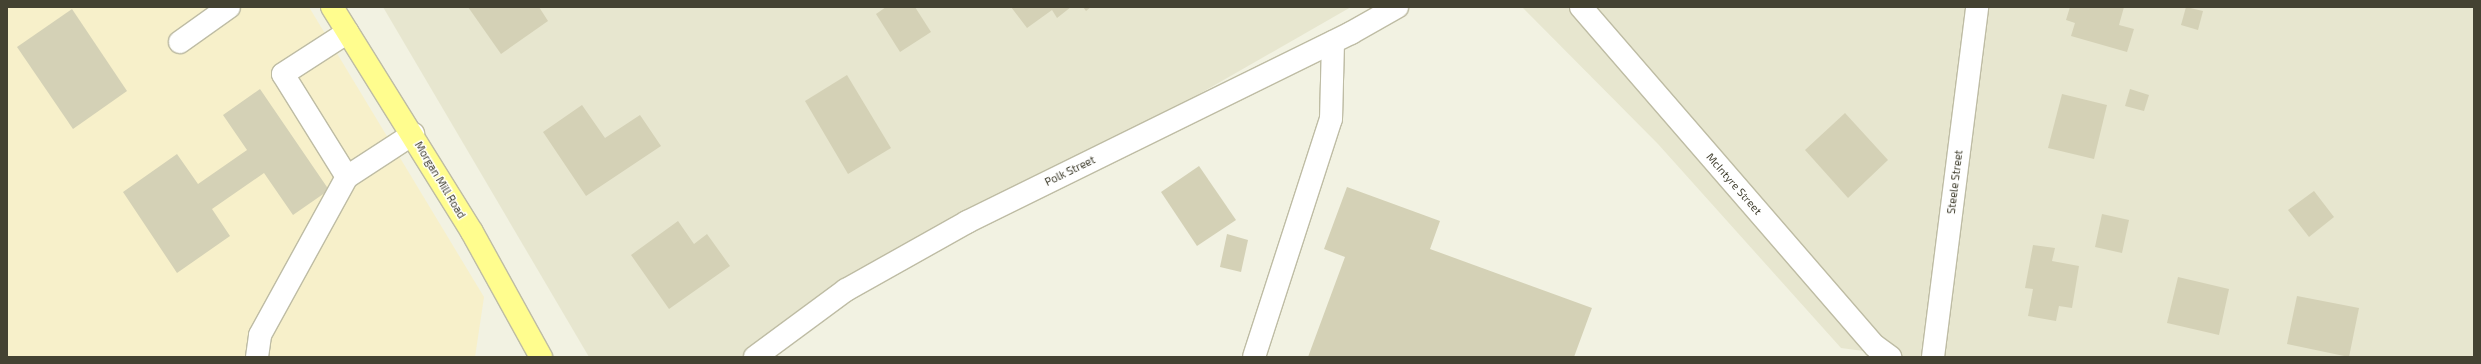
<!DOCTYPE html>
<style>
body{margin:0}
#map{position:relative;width:2481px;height:364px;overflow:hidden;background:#f2f2e2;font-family:"Exo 2",sans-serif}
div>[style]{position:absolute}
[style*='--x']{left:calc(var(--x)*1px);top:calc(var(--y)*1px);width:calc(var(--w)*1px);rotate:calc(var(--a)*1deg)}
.residential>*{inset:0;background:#e7e6cf}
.commercial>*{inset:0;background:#f7f0ca}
.building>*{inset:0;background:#d4d1b6}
.roads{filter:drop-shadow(1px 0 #bebca4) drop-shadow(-1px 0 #bebca4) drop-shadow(0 1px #bebca4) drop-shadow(0 -1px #bebca4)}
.minor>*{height:22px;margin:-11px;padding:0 11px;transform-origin:11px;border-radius:11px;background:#fff}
.major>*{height:22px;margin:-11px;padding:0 11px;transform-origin:11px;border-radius:11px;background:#fffd8e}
span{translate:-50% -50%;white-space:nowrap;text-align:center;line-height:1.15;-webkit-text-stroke:3px #fff;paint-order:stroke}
.street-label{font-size:11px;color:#444232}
.frame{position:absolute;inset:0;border:8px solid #444232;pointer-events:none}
</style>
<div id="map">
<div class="residential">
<i style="clip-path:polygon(383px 7px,1351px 7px,740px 357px,589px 357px)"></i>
<i style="clip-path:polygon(1522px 7px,2474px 7px,2474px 357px,1909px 357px,1841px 348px,1658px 144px)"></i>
</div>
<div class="commercial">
<i style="clip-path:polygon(7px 7px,309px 7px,484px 297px,475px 357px,7px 357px)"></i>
</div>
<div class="building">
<i style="clip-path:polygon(468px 7px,539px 7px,548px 21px,501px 54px)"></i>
<i style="clip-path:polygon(886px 7px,915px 7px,931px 32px,900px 52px,876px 14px)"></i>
<i style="clip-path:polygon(1011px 7px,1071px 7px,1057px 18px,1052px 10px,1027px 28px)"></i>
<i style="clip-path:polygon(1083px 7px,1091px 7px,1086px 11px)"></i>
<i style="clip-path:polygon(2070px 7px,2124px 7px,2119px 25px,2134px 29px,2127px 52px,2071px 36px,2075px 23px,2066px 20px)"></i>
<i style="clip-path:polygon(2186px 7px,2203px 11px,2198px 30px,2181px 25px)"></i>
<i style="clip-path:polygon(72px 9px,127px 91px,73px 129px,17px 47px)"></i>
<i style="clip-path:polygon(847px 75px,891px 148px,848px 174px,805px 101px)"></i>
<i style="clip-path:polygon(260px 89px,329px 190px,293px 215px,264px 173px,212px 209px,230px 236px,177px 273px,123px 192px,177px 154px,198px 184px,247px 150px,223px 115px)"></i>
<i style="clip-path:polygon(2130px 89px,2149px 95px,2144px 111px,2125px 106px)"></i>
<i style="clip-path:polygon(2062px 94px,2107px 105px,2094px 159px,2048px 148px)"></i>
<i style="clip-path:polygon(582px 105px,605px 138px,640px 115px,661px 146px,586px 196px,543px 132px)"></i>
<i style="clip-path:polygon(1845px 113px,1888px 160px,1848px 198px,1805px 150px)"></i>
<i style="clip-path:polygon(1199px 166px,1236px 220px,1197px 246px,1161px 192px)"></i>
<i style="clip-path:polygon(1347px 187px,1440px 221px,1430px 249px,1592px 308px,1574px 357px,1308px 357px,1345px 257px,1324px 249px)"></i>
<i style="clip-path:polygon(2314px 191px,2334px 217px,2309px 237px,2288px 210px)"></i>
<i style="clip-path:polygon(2102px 214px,2129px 220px,2122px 253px,2095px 247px)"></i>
<i style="clip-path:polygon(678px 221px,694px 244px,707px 234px,730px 266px,669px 309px,631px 255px)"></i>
<i style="clip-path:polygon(1227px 234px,1248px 240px,1241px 272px,1220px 267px)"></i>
<i style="clip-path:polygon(2033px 245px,2055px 248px,2052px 261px,2079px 266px,2072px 308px,2059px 306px,2056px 321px,2028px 316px,2033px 289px,2025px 288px)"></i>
<i style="clip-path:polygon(2178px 277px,2229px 289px,2219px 335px,2167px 323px)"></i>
<i style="clip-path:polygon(2297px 296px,2359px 308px,2349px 357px,2287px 344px)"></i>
</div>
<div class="roads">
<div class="minor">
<i style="--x:1581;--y:7;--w:449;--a:49.1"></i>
<i style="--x:1875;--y:346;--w:19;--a:36"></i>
<i style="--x:180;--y:42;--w:60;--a:-35.5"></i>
<i style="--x:347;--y:177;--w:121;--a:-121.9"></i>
<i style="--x:283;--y:74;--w:77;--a:-32.9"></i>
<i style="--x:257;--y:357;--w:22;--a:-82"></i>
<i style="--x:260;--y:335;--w:180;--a:-61.2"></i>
<i style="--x:347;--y:177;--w:79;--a:-33.1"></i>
<i style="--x:755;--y:357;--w:113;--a:-36.4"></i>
<i style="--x:846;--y:290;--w:139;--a:-29.3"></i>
<i style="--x:967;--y:222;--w:428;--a:-26.2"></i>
<i style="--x:1351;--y:33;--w:53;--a:-29.5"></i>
<i style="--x:1254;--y:357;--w:250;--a:-72.1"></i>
<i style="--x:1331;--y:119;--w:77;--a:-88.5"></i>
<i style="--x:1933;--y:357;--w:353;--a:-82.8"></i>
</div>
<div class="major">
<i style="--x:332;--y:7;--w:265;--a:58.1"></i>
<i style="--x:472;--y:232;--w:143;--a:61.1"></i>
</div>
</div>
<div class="street-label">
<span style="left:1070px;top:171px;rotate:-26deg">Polk Street</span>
<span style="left:440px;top:180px;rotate:59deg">Morgan Mill Road</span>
<span style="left:1955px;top:182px;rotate:-83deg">Steele Street</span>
<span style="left:1734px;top:184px;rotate:49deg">McIntyre Street</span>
</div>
<div class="frame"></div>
</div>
